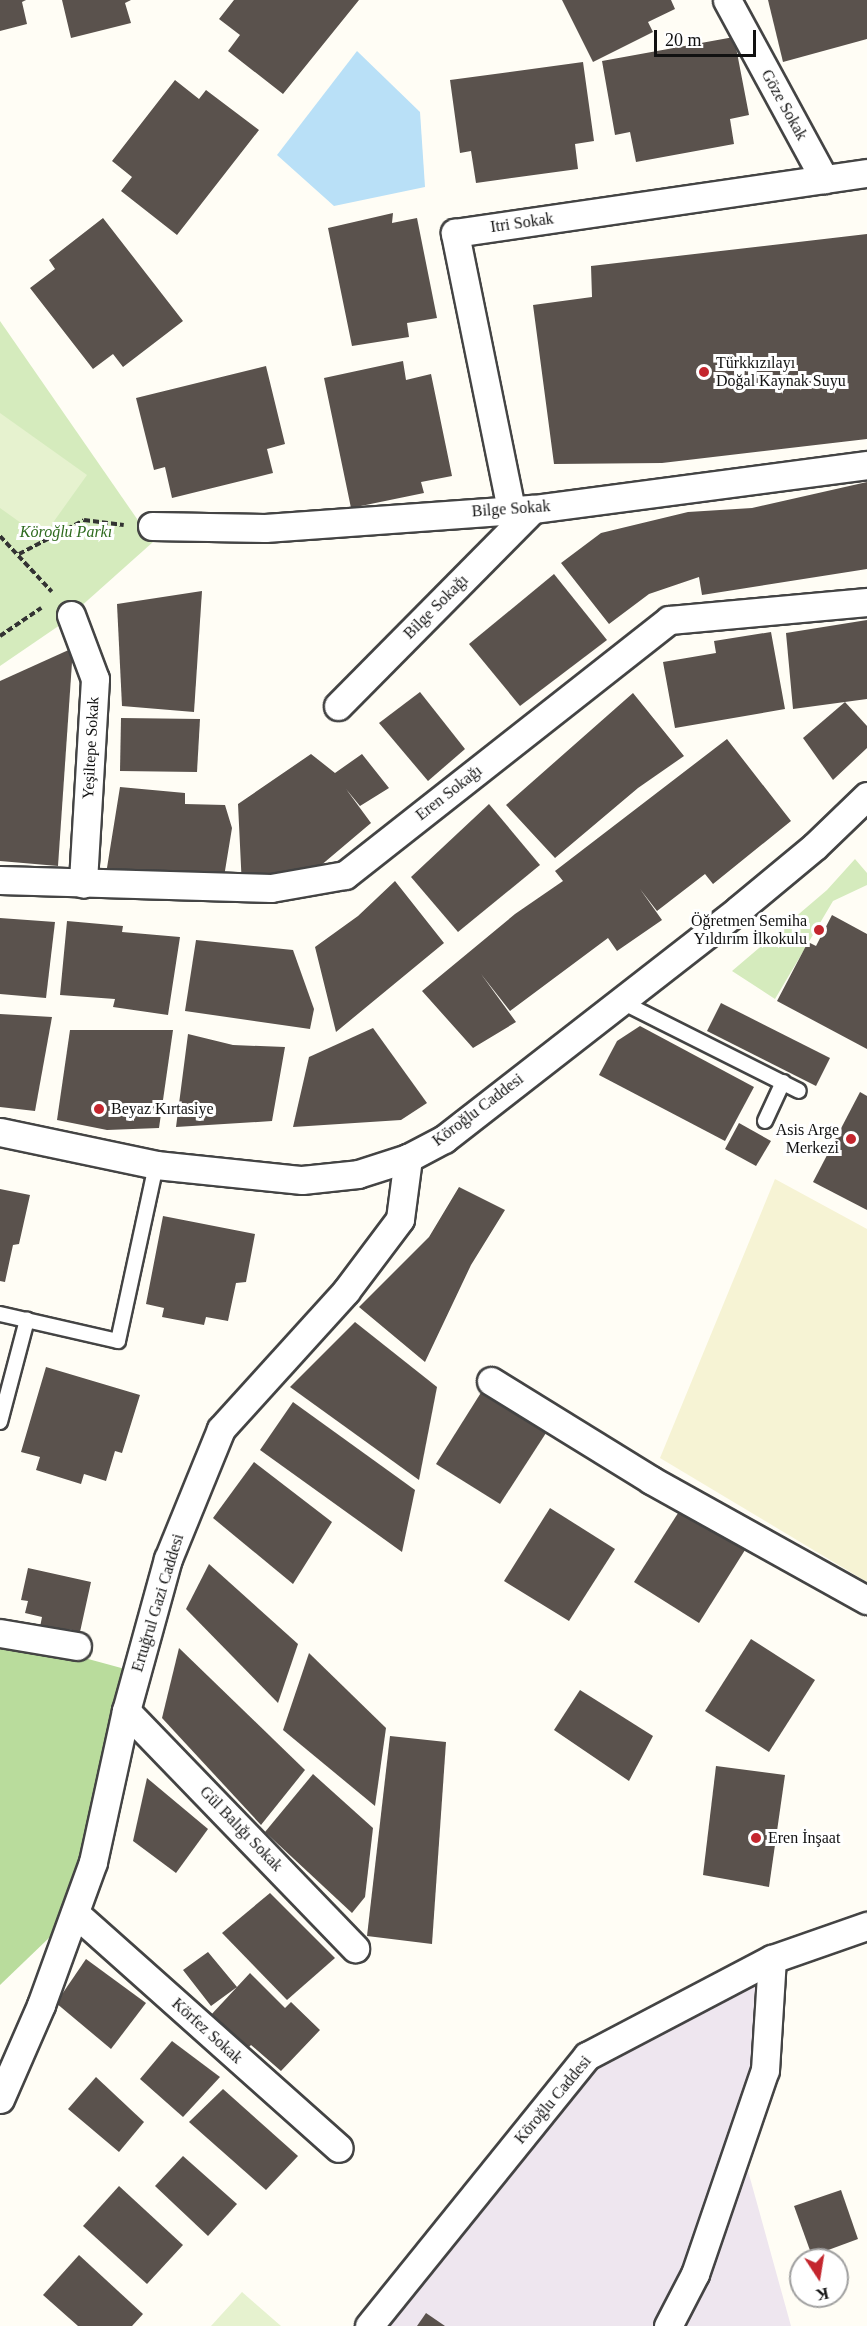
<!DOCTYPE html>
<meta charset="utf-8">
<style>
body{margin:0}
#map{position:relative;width:867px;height:2326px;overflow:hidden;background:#fffdf5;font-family:Georgia,serif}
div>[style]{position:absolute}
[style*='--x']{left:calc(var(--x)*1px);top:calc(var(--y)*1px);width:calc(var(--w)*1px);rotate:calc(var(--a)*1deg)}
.industrial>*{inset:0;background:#eee6ef}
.farmland>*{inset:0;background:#f6f3d4}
.green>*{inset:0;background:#d5ebbd}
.forest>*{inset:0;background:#b9dc9c}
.pitch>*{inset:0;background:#e6f2cf}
.water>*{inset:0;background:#b9e0f7}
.building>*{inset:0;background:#5a524d}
.path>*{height:4px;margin-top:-2px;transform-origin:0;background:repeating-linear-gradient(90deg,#333 0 6px,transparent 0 9px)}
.roads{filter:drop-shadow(2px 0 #444) drop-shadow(-2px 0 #444) drop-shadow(0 2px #444) drop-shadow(0 -2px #444)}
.lane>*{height:14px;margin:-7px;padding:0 7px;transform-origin:7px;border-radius:7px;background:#fff}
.street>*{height:27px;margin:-13.5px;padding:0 13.5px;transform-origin:13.5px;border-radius:13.5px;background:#fff}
.dots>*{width:16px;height:16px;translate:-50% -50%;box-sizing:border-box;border:3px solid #fff;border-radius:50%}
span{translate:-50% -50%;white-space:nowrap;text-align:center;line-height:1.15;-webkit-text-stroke:6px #fff;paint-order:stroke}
.street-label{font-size:16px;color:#111}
.poi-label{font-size:16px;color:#111}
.left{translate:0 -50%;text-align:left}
.right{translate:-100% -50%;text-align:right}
.park-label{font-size:16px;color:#2f6b1f;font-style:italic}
.north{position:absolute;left:789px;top:2248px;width:60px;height:60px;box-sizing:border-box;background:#fff;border:2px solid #a0a0a0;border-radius:50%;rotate:168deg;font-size:16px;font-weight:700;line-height:24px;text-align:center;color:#111}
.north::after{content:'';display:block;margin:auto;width:21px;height:27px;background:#c4262e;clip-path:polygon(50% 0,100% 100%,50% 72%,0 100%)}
.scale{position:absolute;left:654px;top:30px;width:102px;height:27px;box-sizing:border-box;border:3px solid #111;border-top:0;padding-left:8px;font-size:18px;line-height:21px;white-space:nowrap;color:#111;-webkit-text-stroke:4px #fff;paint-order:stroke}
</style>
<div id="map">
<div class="industrial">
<i style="clip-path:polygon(772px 1959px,740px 2142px,791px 2326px,369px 2326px,587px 2056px)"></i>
</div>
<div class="farmland">
<i style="clip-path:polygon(775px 1179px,867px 1229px,867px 1582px,660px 1458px)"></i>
</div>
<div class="green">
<i style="clip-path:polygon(0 321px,153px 542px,60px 625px,0 666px)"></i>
<i style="clip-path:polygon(855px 859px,867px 873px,867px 885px,833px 901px,775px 999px,732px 971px,827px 890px)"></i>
</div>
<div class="forest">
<i style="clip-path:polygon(0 1635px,136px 1672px,75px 1913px,0 1985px)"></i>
</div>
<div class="pitch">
<i style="clip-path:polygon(0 413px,87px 475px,42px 538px,0 508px)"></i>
<i style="clip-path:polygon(242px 2292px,281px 2326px,211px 2326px)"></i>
</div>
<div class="water">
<i style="clip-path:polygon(357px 51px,420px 112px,425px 187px,334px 206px,277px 155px)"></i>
</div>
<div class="building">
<i style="clip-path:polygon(0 0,26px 0,22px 2px,27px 24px,0 31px)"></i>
<i style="clip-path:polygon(62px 0,131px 0,125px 3px,131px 23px,71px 38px)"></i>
<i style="clip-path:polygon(234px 0,359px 0,283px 94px,228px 51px,240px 35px,219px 19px)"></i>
<i style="clip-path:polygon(562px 0,671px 0,675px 9px,648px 22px,653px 32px,593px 62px)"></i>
<i style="clip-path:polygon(768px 0,867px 0,867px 39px,783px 62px)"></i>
<i style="clip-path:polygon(734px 37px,749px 115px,730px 119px,734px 144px,636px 162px,630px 132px,615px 135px,602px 61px)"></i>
<i style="clip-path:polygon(583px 62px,594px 141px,575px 144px,578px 169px,476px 183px,471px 151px,460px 153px,450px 80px)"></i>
<i style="clip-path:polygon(175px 80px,199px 99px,206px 90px,259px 130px,177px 235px,121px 191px,132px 177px,112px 161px)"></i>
<i style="clip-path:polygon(393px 213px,392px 223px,417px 218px,437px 318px,407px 323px,409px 337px,352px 346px,328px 228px)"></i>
<i style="clip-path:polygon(103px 218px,183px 321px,123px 367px,113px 354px,93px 369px,30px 288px,55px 269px,49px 260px)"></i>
<i style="clip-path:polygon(867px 234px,867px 439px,662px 463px,554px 464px,533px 305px,592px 297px,591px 266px)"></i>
<i style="clip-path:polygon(403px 361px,406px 380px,431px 374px,452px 476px,421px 482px,424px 493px,351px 508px,324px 378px)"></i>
<i style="clip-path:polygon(266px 366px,285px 444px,267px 449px,273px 473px,172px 498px,165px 467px,154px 470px,136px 398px)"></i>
<i style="clip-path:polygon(867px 482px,867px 569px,702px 595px,699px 577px,649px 594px,609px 624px,561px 563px,601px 533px,688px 512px,752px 508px)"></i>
<i style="clip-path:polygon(554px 574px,607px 640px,520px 706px,469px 644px)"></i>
<i style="clip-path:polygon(202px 591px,194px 712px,122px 706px,117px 604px)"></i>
<i style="clip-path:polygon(867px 620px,867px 699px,793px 709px,786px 633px)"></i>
<i style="clip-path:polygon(771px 632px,785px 709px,675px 728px,663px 662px,716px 653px,714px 641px)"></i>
<i style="clip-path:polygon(73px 648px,58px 866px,0 861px,0 681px)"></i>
<i style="clip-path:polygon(420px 692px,465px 749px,428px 781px,379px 723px)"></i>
<i style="clip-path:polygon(633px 693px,684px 756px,638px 788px,555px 858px,506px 805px)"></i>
<i style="clip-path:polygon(845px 702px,867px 726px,867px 748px,833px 780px,803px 738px)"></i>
<i style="clip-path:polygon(121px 718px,200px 719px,197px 772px,120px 771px)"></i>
<i style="clip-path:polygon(727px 739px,791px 821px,713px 884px,705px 874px,657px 911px,640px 889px,662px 920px,617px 951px,608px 938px,510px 1011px,481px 974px,516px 1022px,473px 1048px,422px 991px,515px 914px,563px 881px,555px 871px)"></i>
<i style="clip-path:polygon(311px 754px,335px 773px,362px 754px,389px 788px,360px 806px,346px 789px,371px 823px,300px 883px,242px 887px,238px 804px)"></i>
<i style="clip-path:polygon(120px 787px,185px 793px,185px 804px,225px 805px,232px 828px,223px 883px,106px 874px)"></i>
<i style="clip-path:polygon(489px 804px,540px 865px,458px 932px,411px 877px)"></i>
<i style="clip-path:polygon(395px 881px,444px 943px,336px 1032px,315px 947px,358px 916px)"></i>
<i style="clip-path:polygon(832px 915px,867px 934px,867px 1049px,777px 1001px,808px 942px,816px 946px)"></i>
<i style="clip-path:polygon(0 918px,55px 922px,46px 998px,0 994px)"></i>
<i style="clip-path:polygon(67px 921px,123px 926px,122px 932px,180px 937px,168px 1015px,113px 1007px,115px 999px,60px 995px)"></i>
<i style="clip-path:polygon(196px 940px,293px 950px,314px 1009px,310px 1029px,185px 1011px)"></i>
<i style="clip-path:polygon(721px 1003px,830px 1058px,816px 1086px,707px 1031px)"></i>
<i style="clip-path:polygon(0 1014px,52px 1017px,35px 1111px,0 1107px)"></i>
<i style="clip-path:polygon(640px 1026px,754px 1087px,725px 1141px,599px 1075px,617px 1041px)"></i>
<i style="clip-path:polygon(373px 1028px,427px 1103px,401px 1120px,293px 1127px,309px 1057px)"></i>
<i style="clip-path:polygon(70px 1030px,173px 1030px,159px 1128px,107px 1130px,57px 1120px)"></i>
<i style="clip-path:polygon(188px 1034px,233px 1045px,285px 1047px,272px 1121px,176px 1127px)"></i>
<i style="clip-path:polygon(860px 1092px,867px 1096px,867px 1210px,813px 1182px)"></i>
<i style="clip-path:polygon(739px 1123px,771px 1141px,756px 1166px,725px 1149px)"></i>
<i style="clip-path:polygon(459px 1187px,505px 1210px,471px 1265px,425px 1362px,359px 1307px,429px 1237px)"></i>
<i style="clip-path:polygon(0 1189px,30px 1195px,19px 1244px,13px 1245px,5px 1282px,0 1281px)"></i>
<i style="clip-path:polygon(163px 1216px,255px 1234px,246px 1282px,236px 1283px,228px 1321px,206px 1317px,204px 1325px,162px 1317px,164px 1308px,146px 1304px)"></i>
<i style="clip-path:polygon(355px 1322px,437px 1387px,419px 1480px,290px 1387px)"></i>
<i style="clip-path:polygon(46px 1367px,140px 1395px,122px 1453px,115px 1451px,106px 1481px,84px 1474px,81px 1484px,36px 1470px,40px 1457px,21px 1452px)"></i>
<i style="clip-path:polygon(482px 1391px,546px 1433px,500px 1504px,436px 1464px)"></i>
<i style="clip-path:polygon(293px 1402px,415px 1490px,402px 1552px,260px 1450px)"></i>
<i style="clip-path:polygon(254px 1462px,332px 1522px,293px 1584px,213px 1518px)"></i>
<i style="clip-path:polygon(550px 1508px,615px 1549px,569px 1621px,504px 1581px)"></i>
<i style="clip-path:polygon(680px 1510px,745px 1550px,699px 1623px,634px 1582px)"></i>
<i style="clip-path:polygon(209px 1564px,298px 1644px,278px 1703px,186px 1609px)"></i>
<i style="clip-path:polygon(28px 1568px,91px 1582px,80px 1632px,68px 1629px,66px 1638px,39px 1632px,42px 1617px,25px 1613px,28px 1601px,21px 1600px)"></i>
<i style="clip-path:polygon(751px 1639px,815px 1680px,769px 1752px,705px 1711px)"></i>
<i style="clip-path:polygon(179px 1648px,305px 1770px,261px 1825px,162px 1718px)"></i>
<i style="clip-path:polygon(309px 1653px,386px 1728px,375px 1806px,283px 1730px)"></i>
<i style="clip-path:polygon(580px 1690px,653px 1736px,629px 1781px,554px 1730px)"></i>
<i style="clip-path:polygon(390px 1736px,446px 1742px,432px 1944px,367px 1936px)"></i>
<i style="clip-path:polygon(716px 1766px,785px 1775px,769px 1887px,703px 1875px)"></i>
<i style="clip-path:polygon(313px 1774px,373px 1828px,365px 1897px,352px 1913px,265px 1832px)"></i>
<i style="clip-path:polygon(147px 1778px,208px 1829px,176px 1873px,133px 1841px)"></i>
<i style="clip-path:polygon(270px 1893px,335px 1958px,287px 2000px,222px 1933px)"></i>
<i style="clip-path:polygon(208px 1952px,237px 1987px,250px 1973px,285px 2008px,291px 2002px,320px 2030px,281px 2071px,251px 2045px,244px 2052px,210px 2016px,237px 1987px,211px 2006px,183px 1970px)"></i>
<i style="clip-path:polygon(86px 1959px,146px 2003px,111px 2049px,56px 2003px)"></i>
<i style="clip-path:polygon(172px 2041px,220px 2077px,183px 2117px,140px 2079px)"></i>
<i style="clip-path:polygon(96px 2077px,144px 2122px,119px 2152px,68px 2109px)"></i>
<i style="clip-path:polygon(223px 2089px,298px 2156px,266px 2190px,189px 2122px)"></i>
<i style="clip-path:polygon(183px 2156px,237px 2204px,208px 2236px,155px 2186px)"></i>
<i style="clip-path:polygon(119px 2186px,183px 2245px,147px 2284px,83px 2226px)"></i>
<i style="clip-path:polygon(841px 2190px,858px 2239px,812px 2256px,794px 2206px)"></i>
<i style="clip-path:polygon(79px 2255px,143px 2314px,132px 2326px,78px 2326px,43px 2295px)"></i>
<i style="clip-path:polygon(426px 2313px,445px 2326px,417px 2326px)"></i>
</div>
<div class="path">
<i style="--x:0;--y:536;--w:76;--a:47.1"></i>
<i style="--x:19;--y:554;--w:73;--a:-27.6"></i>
<i style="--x:84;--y:520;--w:40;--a:7.1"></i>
<i style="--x:0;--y:636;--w:50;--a:-34.3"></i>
</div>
<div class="roads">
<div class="lane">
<i style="--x:620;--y:1001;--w:200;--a:26.7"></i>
<i style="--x:765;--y:1121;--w:43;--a:-65.2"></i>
<i style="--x:0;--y:1314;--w:121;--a:12.9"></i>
<i style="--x:118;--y:1341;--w:180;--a:-77.8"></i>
<i style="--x:0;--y:1422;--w:106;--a:-75.2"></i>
</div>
<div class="street">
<i style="--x:727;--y:0;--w:204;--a:61.5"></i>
<i style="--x:511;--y:509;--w:282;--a:-101.5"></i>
<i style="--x:455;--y:233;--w:416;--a:-8.3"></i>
<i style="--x:152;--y:526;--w:113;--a:1"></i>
<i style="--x:265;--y:528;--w:269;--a:-4.1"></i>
<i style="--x:533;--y:509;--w:337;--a:-7.5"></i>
<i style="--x:71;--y:615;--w:68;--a:69.4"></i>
<i style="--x:95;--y:679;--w:205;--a:93.4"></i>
<i style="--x:338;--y:706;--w:277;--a:-45.3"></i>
<i style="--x:0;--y:880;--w:271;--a:1.7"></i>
<i style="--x:271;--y:888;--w:75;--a:-10"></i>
<i style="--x:345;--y:875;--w:412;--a:-38.2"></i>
<i style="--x:669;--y:620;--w:199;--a:-5.2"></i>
<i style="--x:0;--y:1132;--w:159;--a:11.9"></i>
<i style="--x:156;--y:1165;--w:147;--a:5.9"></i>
<i style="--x:302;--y:1180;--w:56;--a:-6.1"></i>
<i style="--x:358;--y:1174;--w:52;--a:-17.7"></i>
<i style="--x:408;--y:1158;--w:41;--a:-27.8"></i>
<i style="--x:444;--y:1139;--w:373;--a:-37.9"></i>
<i style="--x:738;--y:910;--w:100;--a:-39.7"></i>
<i style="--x:815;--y:846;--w:72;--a:-43.9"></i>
<i style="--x:491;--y:1381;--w:188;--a:31.7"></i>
<i style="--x:651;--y:1480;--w:247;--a:29.1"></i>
<i style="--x:0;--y:1633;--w:78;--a:9.6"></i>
<i style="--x:126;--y:1711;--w:330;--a:46"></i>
<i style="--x:75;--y:1913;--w:353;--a:41.7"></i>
<i style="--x:0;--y:2099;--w:103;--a:-66.4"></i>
<i style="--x:41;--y:2005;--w:152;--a:-70"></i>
<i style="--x:93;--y:1862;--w:155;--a:-77.7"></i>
<i style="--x:126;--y:1711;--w:158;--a:-74.6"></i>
<i style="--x:168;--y:1559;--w:140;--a:-67.8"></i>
<i style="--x:221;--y:1429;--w:186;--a:-47.8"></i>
<i style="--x:346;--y:1291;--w:90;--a:-53.1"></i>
<i style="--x:400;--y:1219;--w:62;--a:-82.5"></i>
<i style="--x:369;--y:2326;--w:347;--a:-51.1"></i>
<i style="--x:587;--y:2056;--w:209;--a:-27.7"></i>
<i style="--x:772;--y:1959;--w:101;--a:-19.2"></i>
<i style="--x:668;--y:2326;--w:59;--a:-62.6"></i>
<i style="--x:695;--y:2274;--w:216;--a:-71.1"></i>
<i style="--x:765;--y:2070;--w:111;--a:-86.4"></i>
</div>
</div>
<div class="dots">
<i style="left:704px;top:372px;background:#c4262e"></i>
<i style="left:819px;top:930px;background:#c4262e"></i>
<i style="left:99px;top:1109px;background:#c4262e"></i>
<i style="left:851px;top:1139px;background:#c4262e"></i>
<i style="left:756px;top:1838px;background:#c4262e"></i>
</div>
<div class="street-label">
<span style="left:784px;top:105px;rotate:61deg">Göze Sokak</span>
<span style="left:522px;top:223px;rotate:-8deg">Itri Sokak</span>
<span style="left:511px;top:509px;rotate:-4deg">Bilge Sokak</span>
<span style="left:436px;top:607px;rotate:-45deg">Bilge Sokağı</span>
<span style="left:91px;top:748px;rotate:-87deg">Yeşiltepe Sokak</span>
<span style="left:449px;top:793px;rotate:-38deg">Eren Sokağı</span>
<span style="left:478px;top:1110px;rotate:-37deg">Köroğlu Caddesi</span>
<span style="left:158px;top:1603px;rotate:-73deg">Ertuğrul Gazi Caddesi</span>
<span style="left:241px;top:1829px;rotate:46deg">Gül Balığı Sokak</span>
<span style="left:207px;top:2031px;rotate:42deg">Körfez Sokak</span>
<span style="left:553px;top:2100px;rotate:-50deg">Köroğlu Caddesi</span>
</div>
<div class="poi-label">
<span class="left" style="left:716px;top:372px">Türkkızılayı<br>Doğal Kaynak Suyu</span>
<span class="right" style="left:807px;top:930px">Öğretmen Semiha<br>Yıldırım İlkokulu</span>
<span class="left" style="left:111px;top:1109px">Beyaz Kırtasiye</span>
<span class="right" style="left:839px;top:1139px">Asis Arge<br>Merkezi</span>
<span class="left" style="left:768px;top:1838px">Eren İnşaat</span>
</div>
<div class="park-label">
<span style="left:66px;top:532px">Köroğlu Parkı</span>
</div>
<div class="north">K</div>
<div class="scale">20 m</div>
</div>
